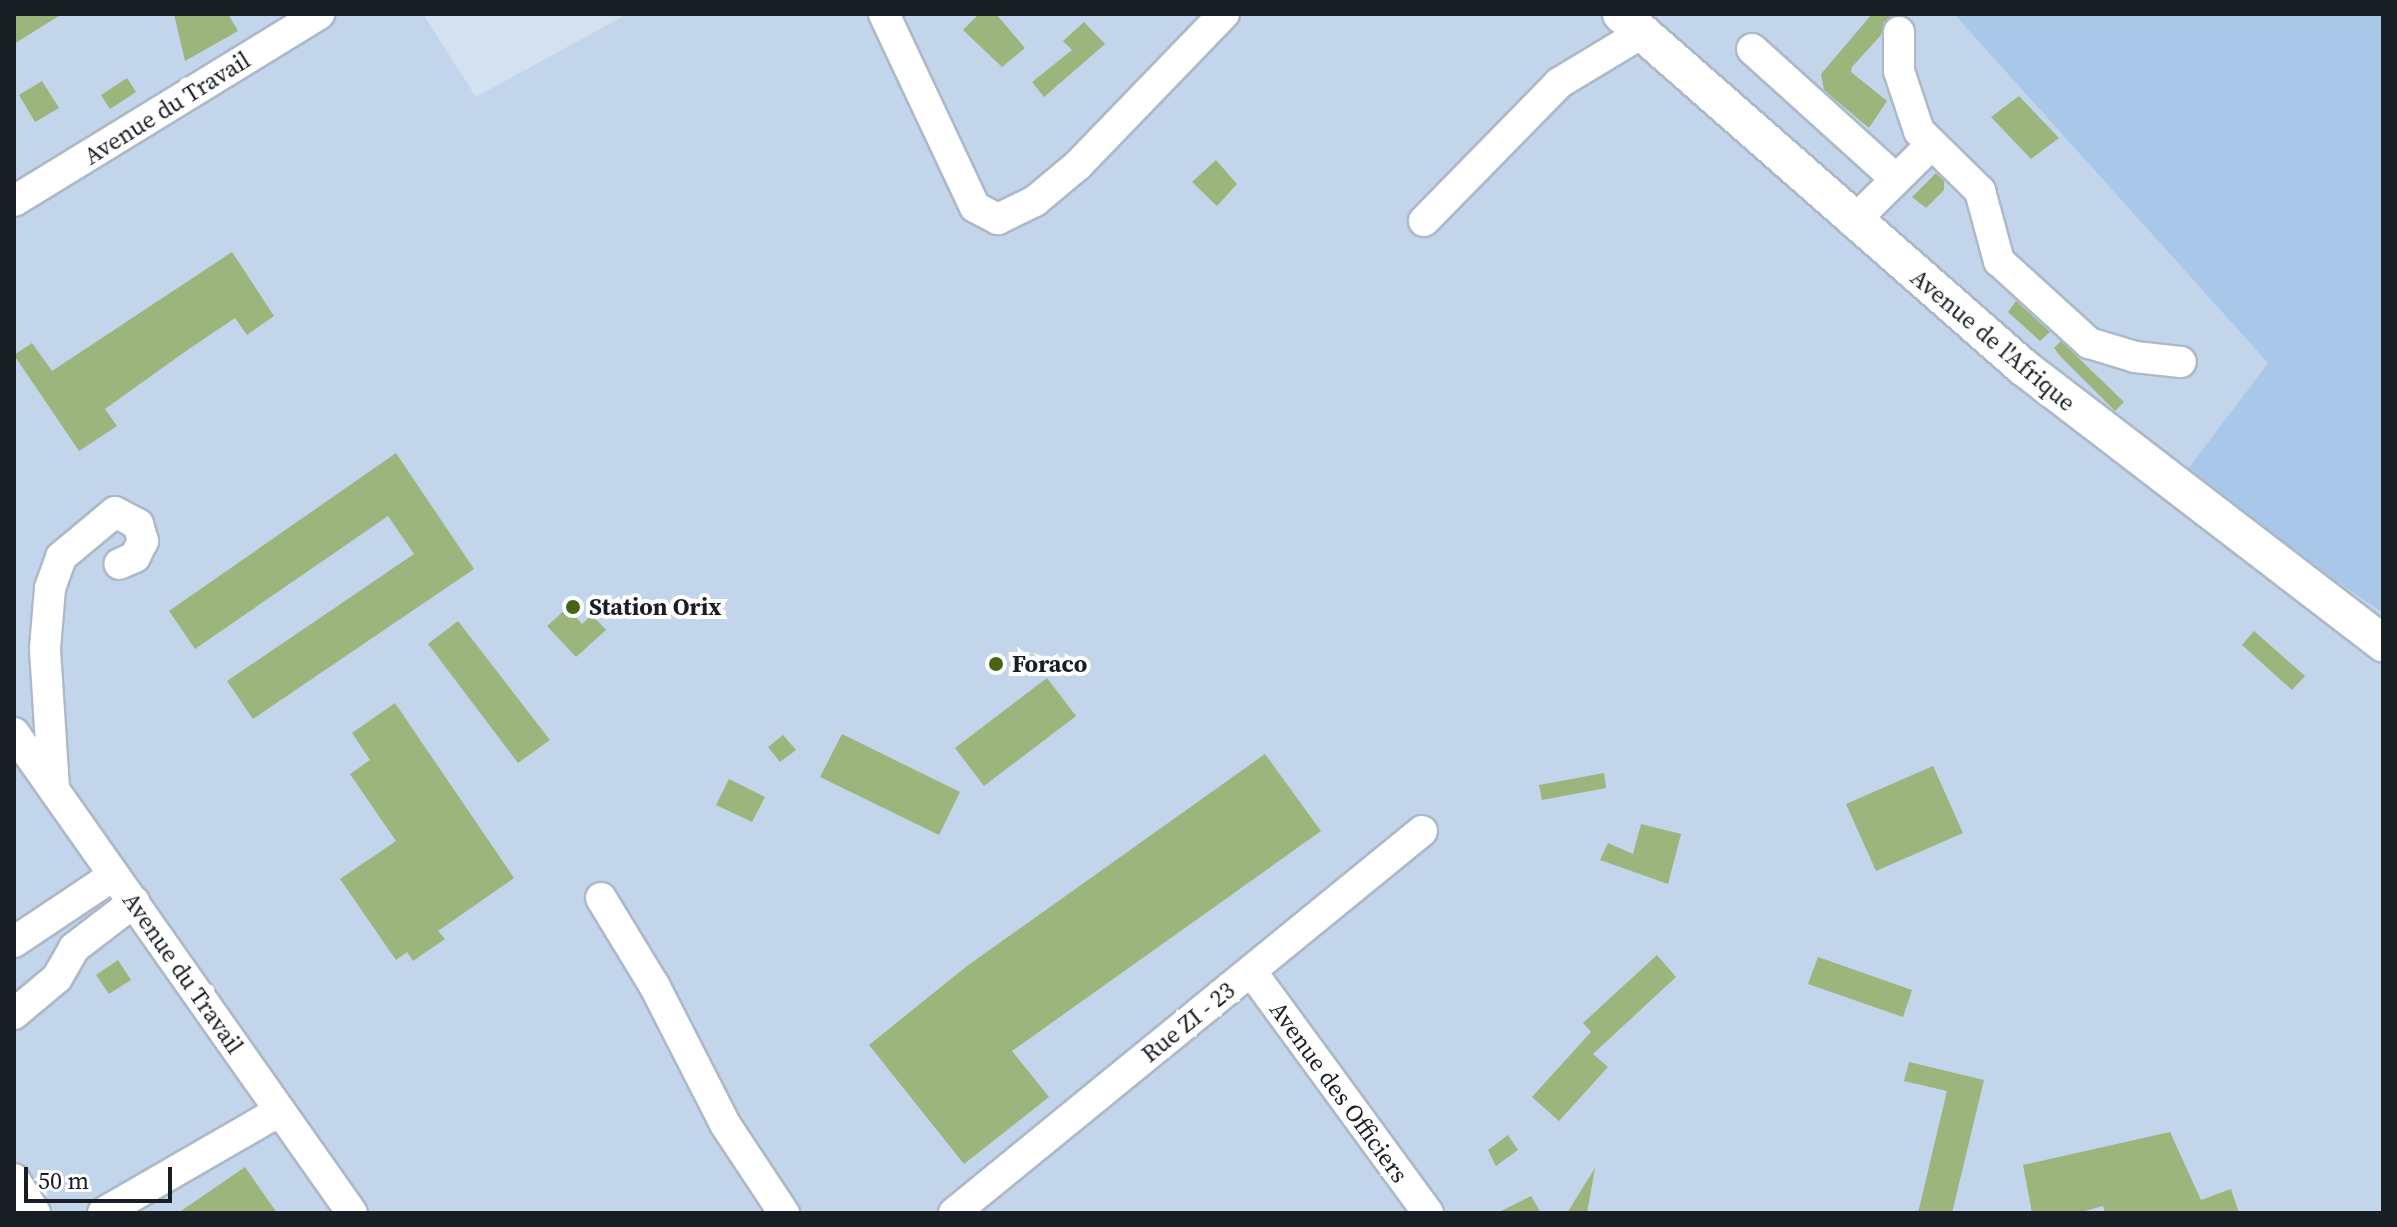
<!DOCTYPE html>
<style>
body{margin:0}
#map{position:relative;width:2397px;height:1227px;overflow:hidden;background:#d4e1f1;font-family:"Source Serif 4",serif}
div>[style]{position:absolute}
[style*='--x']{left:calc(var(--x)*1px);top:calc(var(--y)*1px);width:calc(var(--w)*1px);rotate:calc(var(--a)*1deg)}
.built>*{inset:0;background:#c3d5ea}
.green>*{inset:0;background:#a9c7e8}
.building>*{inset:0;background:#9bb57c}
.roads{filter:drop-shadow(2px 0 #adb9c8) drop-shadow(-2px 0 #adb9c8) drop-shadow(0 2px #adb9c8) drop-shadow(0 -2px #adb9c8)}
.minor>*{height:30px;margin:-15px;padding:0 15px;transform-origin:15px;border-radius:15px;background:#fff}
.major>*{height:36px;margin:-18px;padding:0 18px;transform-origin:18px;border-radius:18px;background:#fff}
.dots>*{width:22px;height:22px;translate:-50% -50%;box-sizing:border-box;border:4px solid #fff;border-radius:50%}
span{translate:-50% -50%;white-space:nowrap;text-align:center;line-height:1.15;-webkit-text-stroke:8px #fff;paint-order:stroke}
.street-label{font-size:24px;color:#191e24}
.poi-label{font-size:24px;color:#191e24;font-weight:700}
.left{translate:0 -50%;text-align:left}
.frame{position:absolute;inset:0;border:16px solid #191e24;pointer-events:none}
.scale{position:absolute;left:24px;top:1167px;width:148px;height:36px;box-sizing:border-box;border:4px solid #191e24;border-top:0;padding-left:10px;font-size:24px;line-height:28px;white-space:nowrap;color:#191e24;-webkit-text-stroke:6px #fff;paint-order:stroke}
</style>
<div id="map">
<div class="built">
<i style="clip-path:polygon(14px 14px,423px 14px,476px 97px,627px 14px,1954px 14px,2268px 363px,2182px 478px,2383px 613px,2383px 1213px,14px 1213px)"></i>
</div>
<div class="green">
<i style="clip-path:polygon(1954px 14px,2383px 14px,2383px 613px,2182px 477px,2268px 363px)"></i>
</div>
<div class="building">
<i style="clip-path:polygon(14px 14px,62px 14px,14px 44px)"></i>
<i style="clip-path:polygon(174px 14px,228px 14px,238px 31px,185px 61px)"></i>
<i style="clip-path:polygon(979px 14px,996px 14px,1025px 48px,1002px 67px,963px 30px)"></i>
<i style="clip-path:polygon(1872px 14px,1899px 14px,1884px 22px,1881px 35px,1852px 67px,1851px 72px,1887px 101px,1869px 128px,1824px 90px,1821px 74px)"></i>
<i style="clip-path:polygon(1084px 22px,1105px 44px,1044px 97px,1032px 82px,1072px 50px,1063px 41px)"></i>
<i style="clip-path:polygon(127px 78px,136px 92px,110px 109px,101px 95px)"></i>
<i style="clip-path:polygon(42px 81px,59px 108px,35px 122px,19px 95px)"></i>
<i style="clip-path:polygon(2019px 96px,2059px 138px,2031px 159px,1991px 117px)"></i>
<i style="clip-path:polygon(1216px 160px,1237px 184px,1217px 206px,1192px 182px)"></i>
<i style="clip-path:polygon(1936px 173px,1944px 181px,1944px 190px,1926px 208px,1912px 197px)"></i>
<i style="clip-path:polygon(232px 252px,274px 316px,247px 335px,235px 318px,186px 351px,105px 409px,117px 426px,79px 451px,14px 355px,32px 343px,52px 371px)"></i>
<i style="clip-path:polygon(2016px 301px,2050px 332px,2040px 341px,2008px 312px)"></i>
<i style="clip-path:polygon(2061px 341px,2124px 402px,2115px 411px,2061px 357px,2054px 348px)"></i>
<i style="clip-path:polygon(396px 453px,474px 569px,253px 719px,227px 681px,414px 554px,388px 516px,195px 649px,169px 611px)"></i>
<i style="clip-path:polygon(567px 608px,582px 624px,592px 615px,606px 630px,576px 657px,547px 626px)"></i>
<i style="clip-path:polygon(458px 621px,550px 740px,518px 763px,428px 644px)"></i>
<i style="clip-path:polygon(2254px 631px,2305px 676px,2292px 690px,2242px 645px)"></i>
<i style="clip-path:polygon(1047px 678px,1076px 716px,984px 786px,955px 748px)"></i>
<i style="clip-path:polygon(395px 703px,514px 878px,438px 931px,445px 939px,413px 961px,407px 952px,396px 960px,340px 879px,396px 841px,350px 774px,370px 760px,352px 733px)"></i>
<i style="clip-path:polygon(842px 734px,960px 792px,939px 835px,820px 777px)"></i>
<i style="clip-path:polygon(783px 735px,796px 750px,780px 762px,768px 747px)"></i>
<i style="clip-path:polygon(1265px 754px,1321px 831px,1012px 1051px,1049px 1097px,964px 1164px,869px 1045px,967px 966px)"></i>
<i style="clip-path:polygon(1933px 766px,1963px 833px,1876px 871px,1846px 804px)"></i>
<i style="clip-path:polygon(1604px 773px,1606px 788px,1542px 800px,1539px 785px)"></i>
<i style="clip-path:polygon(729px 779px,765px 797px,752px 822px,716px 805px)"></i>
<i style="clip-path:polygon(1641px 824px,1681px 834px,1668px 884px,1600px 860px,1608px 843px,1633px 854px)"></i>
<i style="clip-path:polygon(1657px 955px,1676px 977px,1593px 1054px,1608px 1067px,1559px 1121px,1532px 1097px,1591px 1032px,1583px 1023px)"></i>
<i style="clip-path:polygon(1818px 957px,1912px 990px,1903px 1017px,1808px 984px)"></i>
<i style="clip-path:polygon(118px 960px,131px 980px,109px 994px,96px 975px)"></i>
<i style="clip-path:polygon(1909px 1062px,1984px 1080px,1952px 1213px,1918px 1213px,1947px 1091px,1904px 1081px)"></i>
<i style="clip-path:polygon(2170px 1132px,2201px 1200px,2231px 1189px,2239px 1213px,2105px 1213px,2103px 1206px,2078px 1213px,2032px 1213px,2023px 1165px)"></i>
<i style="clip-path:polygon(1508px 1135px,1518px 1150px,1496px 1166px,1488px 1150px)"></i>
<i style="clip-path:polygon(245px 1167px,277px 1213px,178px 1213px)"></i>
<i style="clip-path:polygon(1595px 1168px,1587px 1213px,1567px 1213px)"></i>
<i style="clip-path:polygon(1531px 1196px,1541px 1213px,1497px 1213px)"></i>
</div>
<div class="roads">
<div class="minor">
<i style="--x:884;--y:14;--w:213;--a:64.8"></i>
<i style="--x:975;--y:207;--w:26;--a:28"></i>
<i style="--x:998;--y:219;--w:41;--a:-25.9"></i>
<i style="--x:1035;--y:201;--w:56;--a:-39.9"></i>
<i style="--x:1078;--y:165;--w:210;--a:-46"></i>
<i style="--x:1899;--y:32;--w:39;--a:90"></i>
<i style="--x:1899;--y:71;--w:63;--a:71.6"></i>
<i style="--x:1919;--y:131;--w:86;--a:44.5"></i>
<i style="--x:1980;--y:191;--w:73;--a:74.8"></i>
<i style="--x:1999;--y:261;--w:122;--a:42.3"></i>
<i style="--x:2089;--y:343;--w:48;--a:16.9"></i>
<i style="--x:2135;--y:357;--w:46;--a:6.2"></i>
<i style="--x:1752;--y:49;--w:194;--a:42.1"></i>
<i style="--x:14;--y:201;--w:358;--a:-31.5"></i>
<i style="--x:1424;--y:221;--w:193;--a:-45.6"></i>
<i style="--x:1559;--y:83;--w:97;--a:-31.1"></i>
<i style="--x:1853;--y:222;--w:108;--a:-44.6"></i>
<i style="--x:14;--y:733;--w:587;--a:54.85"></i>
<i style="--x:54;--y:789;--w:141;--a:-93.7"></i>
<i style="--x:45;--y:648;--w:60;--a:-85.2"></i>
<i style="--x:50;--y:588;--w:33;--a:-70"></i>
<i style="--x:61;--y:557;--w:70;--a:-39.8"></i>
<i style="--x:115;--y:512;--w:26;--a:28"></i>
<i style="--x:138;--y:524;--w:18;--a:74"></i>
<i style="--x:143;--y:541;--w:18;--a:117"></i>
<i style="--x:135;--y:557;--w:17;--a:156"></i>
<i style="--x:601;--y:898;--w:102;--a:58.7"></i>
<i style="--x:654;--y:985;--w:156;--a:62.9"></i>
<i style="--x:725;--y:1124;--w:107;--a:56.5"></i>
<i style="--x:14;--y:942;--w:120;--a:-33.8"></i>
<i style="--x:1251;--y:971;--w:300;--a:53.8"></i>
<i style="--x:14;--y:1014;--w:56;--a:-39.9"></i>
<i style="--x:57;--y:978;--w:34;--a:-60"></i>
<i style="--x:74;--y:948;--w:76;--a:-37.5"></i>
<i style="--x:14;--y:1179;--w:40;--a:58"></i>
<i style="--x:103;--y:1213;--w:204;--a:-30"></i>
<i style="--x:954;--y:1213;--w:604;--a:-39.22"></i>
</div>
<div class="major">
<i style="--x:1621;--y:14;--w:535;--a:41.29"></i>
<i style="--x:2023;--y:367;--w:454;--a:37.5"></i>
</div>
</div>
<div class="dots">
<i style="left:573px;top:607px;background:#486417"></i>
<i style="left:996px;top:664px;background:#486417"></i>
</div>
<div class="street-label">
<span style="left:167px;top:108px;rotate:-32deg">Avenue du Travail</span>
<span style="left:1993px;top:340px;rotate:40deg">Avenue de l'Afrique</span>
<span style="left:183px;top:973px;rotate:55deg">Avenue du Travail</span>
<span style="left:1188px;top:1022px;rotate:-39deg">Rue ZI - 23</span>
<span style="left:1339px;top:1092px;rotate:54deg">Avenue des Officiers</span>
</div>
<div class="poi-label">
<span class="left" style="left:589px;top:607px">Station Orix</span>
<span class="left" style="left:1012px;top:664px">Foraco</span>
</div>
<div class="frame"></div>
<div class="scale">50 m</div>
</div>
